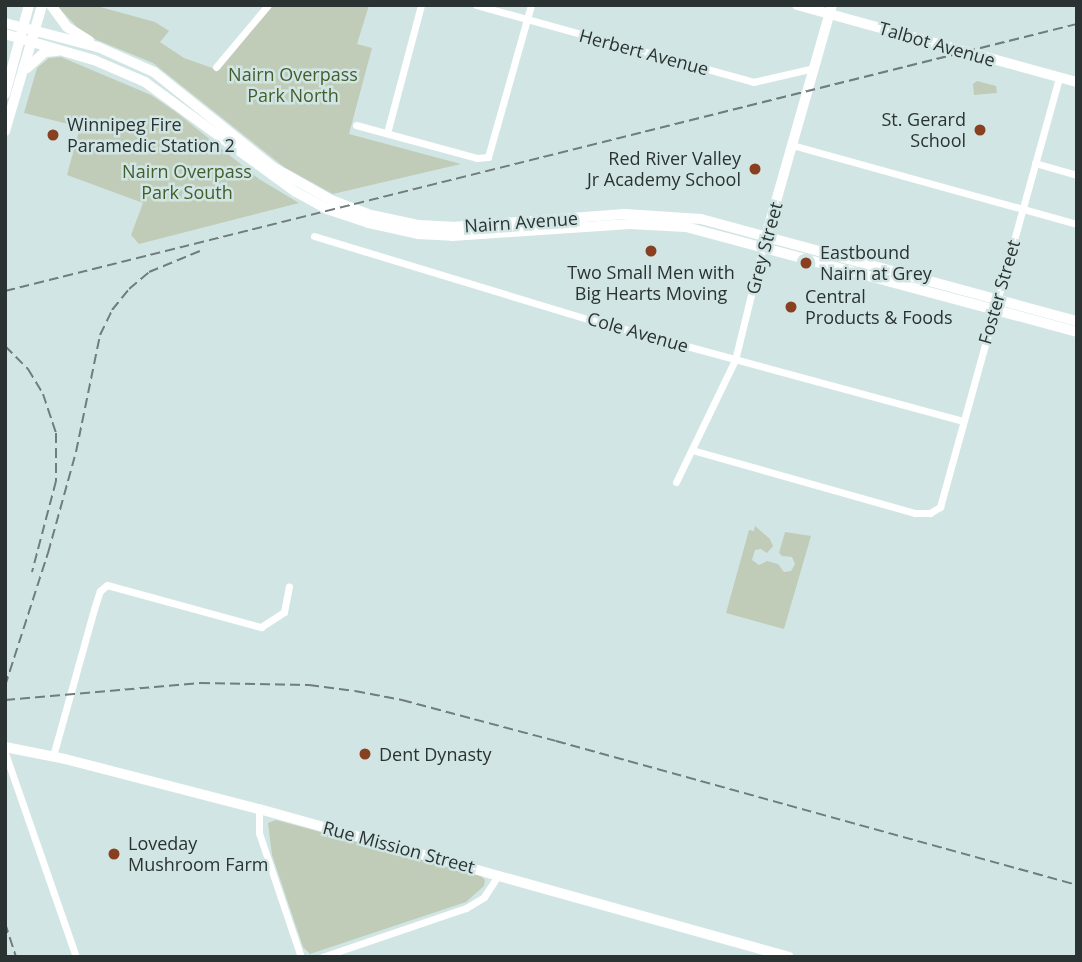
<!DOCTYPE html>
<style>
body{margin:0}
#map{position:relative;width:1082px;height:962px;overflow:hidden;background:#d1e6e4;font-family:"Open Sans",sans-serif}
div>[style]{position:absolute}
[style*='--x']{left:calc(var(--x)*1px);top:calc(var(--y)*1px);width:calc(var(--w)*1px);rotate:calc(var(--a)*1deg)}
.green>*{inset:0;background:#c0ccb7}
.street>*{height:7px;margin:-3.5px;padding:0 3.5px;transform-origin:3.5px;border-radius:3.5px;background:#fff}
.secondary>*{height:10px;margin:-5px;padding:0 5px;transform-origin:5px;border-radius:5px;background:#fff}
.rail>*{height:2px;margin-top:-1px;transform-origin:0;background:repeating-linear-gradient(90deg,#6f7d7c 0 10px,transparent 0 15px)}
.dots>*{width:19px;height:19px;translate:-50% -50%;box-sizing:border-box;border:4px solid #d1e6e4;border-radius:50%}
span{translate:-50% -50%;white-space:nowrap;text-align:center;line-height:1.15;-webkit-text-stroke:5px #d1e6e4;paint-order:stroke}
.street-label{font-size:18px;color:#2a3332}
.park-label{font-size:18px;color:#445e2b}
.poi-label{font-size:18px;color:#2a3332}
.right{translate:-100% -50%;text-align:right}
.left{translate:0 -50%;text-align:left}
.frame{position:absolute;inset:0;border:7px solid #2a3332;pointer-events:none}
</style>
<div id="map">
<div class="green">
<i style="clip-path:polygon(56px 5px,93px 5px,155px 22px,169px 31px,160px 42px,184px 58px,218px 70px,272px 5px,369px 5px,357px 44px,372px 48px,349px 134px,461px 164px,333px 194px,284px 167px,153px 63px,97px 40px,78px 28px)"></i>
<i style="clip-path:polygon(61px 57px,151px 95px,176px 112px,259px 179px,299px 203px,139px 244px,131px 235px,143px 203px,67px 175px,80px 127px,24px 113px,37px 68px,49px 58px)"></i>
<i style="clip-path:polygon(977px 81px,996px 86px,997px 93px,974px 95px,973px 84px)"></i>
<i style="clip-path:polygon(755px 526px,770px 539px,773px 546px,767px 553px,761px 549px,755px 550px,752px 560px,759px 565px,767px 561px,778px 564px,784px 572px,791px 571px,795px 564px,792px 557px,782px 556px,779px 553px,785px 532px,811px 536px,784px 629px,726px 613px,749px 530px,754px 531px)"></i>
<i style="clip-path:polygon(276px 820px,480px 875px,485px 880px,484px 886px,466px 902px,310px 954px,303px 947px,272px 855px,268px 823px)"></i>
</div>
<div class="street">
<i style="--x:476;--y:5;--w:288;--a:15.5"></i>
<i style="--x:753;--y:82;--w:63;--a:-12.9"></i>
<i style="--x:216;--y:67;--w:81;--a:-50"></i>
<i style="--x:356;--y:125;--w:125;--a:15.3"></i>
<i style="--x:477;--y:158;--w:11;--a:-5"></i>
<i style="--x:488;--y:157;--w:158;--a:-74.2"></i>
<i style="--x:387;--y:133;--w:132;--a:-75.1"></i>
<i style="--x:792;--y:145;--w:296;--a:15.5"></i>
<i style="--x:1035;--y:163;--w:44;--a:15.9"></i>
<i style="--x:314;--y:236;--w:289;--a:16.9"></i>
<i style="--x:591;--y:320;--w:385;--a:15.2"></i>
<i style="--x:692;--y:450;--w:232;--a:15.8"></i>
<i style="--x:915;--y:513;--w:15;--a:0"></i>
<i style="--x:930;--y:513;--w:12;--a:-31"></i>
<i style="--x:940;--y:507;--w:446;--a:-74.5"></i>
<i style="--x:676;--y:482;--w:136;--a:-64.2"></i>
<i style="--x:735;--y:360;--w:117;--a:-76.2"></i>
<i style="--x:5;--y:753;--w:216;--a:70.8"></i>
<i style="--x:53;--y:756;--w:153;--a:-74.4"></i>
<i style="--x:94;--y:609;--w:19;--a:-72"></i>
<i style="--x:100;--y:591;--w:9;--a:-41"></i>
<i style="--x:107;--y:585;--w:160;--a:15.3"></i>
<i style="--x:261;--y:627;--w:27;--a:-33"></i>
<i style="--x:284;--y:612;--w:26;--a:-79"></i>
<i style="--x:259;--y:809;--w:24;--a:90"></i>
<i style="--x:259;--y:833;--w:131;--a:71.3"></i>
<i style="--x:322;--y:957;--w:152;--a:-18.8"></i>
<i style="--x:466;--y:908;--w:21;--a:-31"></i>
<i style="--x:484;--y:897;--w:27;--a:-57"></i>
</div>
<div class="secondary">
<i style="--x:51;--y:5;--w:27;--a:54"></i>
<i style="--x:67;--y:27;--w:26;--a:32"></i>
<i style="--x:797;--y:5;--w:290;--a:15.4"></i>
<i style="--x:5;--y:23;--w:96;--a:14.5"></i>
<i style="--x:98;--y:47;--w:61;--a:24.1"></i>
<i style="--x:154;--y:72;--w:152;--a:38.6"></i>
<i style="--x:273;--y:167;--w:67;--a:29.6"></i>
<i style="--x:331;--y:200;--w:43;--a:20.6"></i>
<i style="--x:371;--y:215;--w:49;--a:11.8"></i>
<i style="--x:419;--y:225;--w:33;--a:3"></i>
<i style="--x:452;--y:227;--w:173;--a:-4.3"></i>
<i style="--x:625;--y:214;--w:76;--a:3.8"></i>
<i style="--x:701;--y:219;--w:390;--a:15.2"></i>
<i style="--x:5;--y:34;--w:93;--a:16.3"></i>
<i style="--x:94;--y:60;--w:56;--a:23.3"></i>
<i style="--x:145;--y:82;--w:187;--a:36.1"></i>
<i style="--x:296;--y:192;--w:35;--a:29"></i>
<i style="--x:327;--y:209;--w:44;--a:18.4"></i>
<i style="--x:369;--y:223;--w:50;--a:12.7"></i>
<i style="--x:418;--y:234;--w:34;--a:3"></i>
<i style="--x:452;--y:236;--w:178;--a:-3.9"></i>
<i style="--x:630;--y:224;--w:56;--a:3.1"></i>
<i style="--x:686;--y:227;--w:405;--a:15"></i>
<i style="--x:27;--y:68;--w:24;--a:-42"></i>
<i style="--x:45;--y:52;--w:12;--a:-5"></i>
<i style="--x:5;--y:94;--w:92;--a:-74.9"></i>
<i style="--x:5;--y:131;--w:131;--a:-73.6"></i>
<i style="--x:765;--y:240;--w:244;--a:-74.1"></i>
<i style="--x:5;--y:747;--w:61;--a:11.3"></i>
<i style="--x:65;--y:759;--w:200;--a:14.5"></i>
<i style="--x:259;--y:809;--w:550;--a:15.6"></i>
</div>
<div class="rail">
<i style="--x:5;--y:291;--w:1105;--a:-13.99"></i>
<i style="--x:5;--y:346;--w:33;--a:45"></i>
<i style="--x:28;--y:369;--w:29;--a:59"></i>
<i style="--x:43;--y:394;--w:41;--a:71.6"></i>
<i style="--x:56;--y:433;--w:48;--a:90"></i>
<i style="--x:56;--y:481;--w:94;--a:104.8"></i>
<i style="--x:5;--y:686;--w:140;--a:-72.1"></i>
<i style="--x:48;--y:553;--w:105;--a:-74.5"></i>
<i style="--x:76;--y:452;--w:119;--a:-78.4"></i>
<i style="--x:100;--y:335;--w:28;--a:-64"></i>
<i style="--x:112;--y:310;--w:27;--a:-51"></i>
<i style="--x:129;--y:289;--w:26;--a:-40"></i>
<i style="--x:149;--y:272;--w:55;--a:-22.4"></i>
<i style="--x:5;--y:700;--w:196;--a:-5"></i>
<i style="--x:200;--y:683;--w:109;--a:1.1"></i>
<i style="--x:309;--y:685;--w:46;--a:7.4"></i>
<i style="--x:355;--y:691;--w:48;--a:10.8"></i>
<i style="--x:402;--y:700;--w:159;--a:14.9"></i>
<i style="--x:556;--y:741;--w:541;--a:15.45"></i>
<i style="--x:5;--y:923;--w:36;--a:72"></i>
</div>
<div class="dots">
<i style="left:980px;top:130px;background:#884021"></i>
<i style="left:53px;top:135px;background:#884021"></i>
<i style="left:755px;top:169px;background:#884021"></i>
<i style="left:651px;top:251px;background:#884021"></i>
<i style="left:806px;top:263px;background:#884021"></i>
<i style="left:791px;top:307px;background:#884021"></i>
<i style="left:365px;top:754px;background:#884021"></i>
<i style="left:114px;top:854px;background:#884021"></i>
</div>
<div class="street-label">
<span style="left:937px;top:44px;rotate:16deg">Talbot Avenue</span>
<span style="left:644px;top:52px;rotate:15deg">Herbert Avenue</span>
<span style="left:521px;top:222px;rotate:-4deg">Nairn Avenue</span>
<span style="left:764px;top:248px;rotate:-75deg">Grey Street</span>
<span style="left:999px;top:292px;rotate:-74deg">Foster Street</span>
<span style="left:638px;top:332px;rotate:16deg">Cole Avenue</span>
<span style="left:399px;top:847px;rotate:15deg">Rue Mission Street</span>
</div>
<div class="park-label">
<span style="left:293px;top:85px">Nairn Overpass<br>Park North</span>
<span style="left:187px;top:182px">Nairn Overpass<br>Park South</span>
</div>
<div class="poi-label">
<span class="right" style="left:966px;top:130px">St. Gerard<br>School</span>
<span class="left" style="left:67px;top:135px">Winnipeg Fire<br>Paramedic Station 2</span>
<span class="right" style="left:741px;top:169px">Red River Valley<br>Jr Academy School</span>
<span class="left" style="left:820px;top:263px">Eastbound<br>Nairn at Grey</span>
<span style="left:651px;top:283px">Two Small Men with<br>Big Hearts Moving</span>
<span class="left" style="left:805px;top:307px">Central<br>Products &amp; Foods</span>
<span class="left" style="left:379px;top:754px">Dent Dynasty</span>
<span class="left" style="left:128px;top:854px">Loveday<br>Mushroom Farm</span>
</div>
<div class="frame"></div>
</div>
